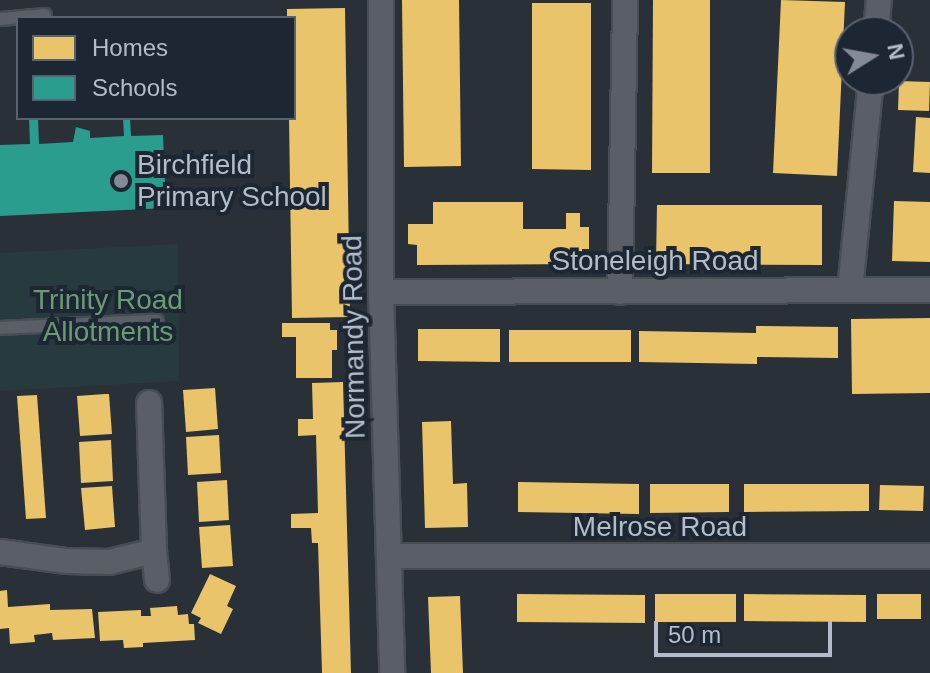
<!DOCTYPE html>
<style>
body{margin:0}
#map{position:relative;width:930px;height:673px;overflow:hidden;background:#2a3038;font-family:Arial,sans-serif}
div>[style]{position:absolute}
[style*='--x']{left:calc(var(--x)*1px);top:calc(var(--y)*1px);width:calc(var(--w)*1px);rotate:calc(var(--a)*1deg)}
.green>*{inset:0;background:#273a3e}
.homes>*{inset:0;background:#e9c46a}
.schools>*{inset:0;background:#2a9d8f}
.roads{filter:drop-shadow(2px 0 #484c53) drop-shadow(-2px 0 #484c53) drop-shadow(0 2px #484c53) drop-shadow(0 -2px #484c53)}
.service>*{height:12px;margin:-6px;padding:0 6px;transform-origin:6px;border-radius:6px;background:#5a5e66}
.minor>*{height:24px;margin:-12px;padding:0 12px;transform-origin:12px;border-radius:12px;background:#5a5e66}
.dots>*{width:22px;height:22px;translate:-50% -50%;box-sizing:border-box;border:4px solid #1d2633;border-radius:50%}
span{translate:-50% -50%;white-space:nowrap;text-align:center;line-height:1.15;-webkit-text-stroke:8px #1d2633;paint-order:stroke}
.poi-label{font-size:28px;color:#b4bcc9}
.left{translate:0 -50%;text-align:left}
.street-label{font-size:28px;color:#b4bcc9}
.park-label{font-size:28px;color:#6b9a76}
.legend{position:absolute;left:16px;top:16px;width:280px;height:104px;box-sizing:border-box;background:#1d2633;border:2px solid #59626f;margin:0;padding:10px 14px;list-style:none;font-size:24px;color:#b4bcc9}
.legend li{display:flex;align-items:center;gap:16px;height:40px}
.legend b{width:40px;border:2px solid #59626f}
.north{position:absolute;left:834px;top:16px;width:80px;height:80px;box-sizing:border-box;background:#1d2633;border:2px solid #59626f;border-radius:50%;rotate:79deg;font-size:22px;font-weight:700;line-height:32px;text-align:center;color:#b4bcc9}
.north::after{content:'';display:block;margin:auto;width:28px;height:36px;background:#848b96;clip-path:polygon(50% 0,100% 100%,50% 72%,0 100%)}
.scale{position:absolute;left:654px;top:621px;width:178px;height:36px;box-sizing:border-box;border:4px solid #b4bcc9;border-top:0;padding-left:10px;font-size:24px;line-height:28px;white-space:nowrap;color:#b4bcc9;-webkit-text-stroke:6px #1d2633;paint-order:stroke}
</style>
<div id="map">
<div class="green">
<i style="clip-path:polygon(178px 244px,179px 381px,0 391px,0 253px)"></i>
</div>
<div class="homes">
<i style="clip-path:polygon(402px 0,459px 0,461px 166px,404px 167px)"></i>
<i style="clip-path:polygon(653px 0,710px 0,710px 173px,652px 173px)"></i>
<i style="clip-path:polygon(781px 0,845px 2px,837px 176px,773px 173px)"></i>
<i style="clip-path:polygon(532px 3px,591px 3px,591px 170px,532px 169px)"></i>
<i style="clip-path:polygon(345px 8px,350px 317px,292px 318px,289px 118px,294px 118px,294px 18px,287px 18px,287px 9px)"></i>
<i style="clip-path:polygon(899px 81px,930px 82px,929px 111px,898px 110px)"></i>
<i style="clip-path:polygon(916px 117px,930px 118px,930px 173px,913px 172px)"></i>
<i style="clip-path:polygon(894px 201px,930px 202px,930px 262px,892px 261px)"></i>
<i style="clip-path:polygon(433px 202px,523px 202px,523px 229px,566px 229px,566px 213px,580px 213px,580px 227px,589px 227px,589px 249px,582px 249px,582px 264px,417px 265px,417px 245px,408px 244px,408px 224px,433px 224px)"></i>
<i style="clip-path:polygon(657px 205px,822px 205px,822px 265px,656px 264px)"></i>
<i style="clip-path:polygon(930px 318px,930px 393px,852px 394px,851px 319px)"></i>
<i style="clip-path:polygon(282px 323px,330px 323px,330px 330px,337px 330px,337px 350px,332px 350px,332px 378px,296px 378px,296px 337px,282px 337px)"></i>
<i style="clip-path:polygon(756px 326px,838px 327px,838px 358px,757px 357px,757px 364px,639px 362px,639px 331px,756px 333px)"></i>
<i style="clip-path:polygon(418px 329px,500px 329px,500px 362px,418px 361px)"></i>
<i style="clip-path:polygon(509px 330px,631px 330px,631px 362px,509px 362px)"></i>
<i style="clip-path:polygon(343px 382px,351px 673px,322px 673px,318px 543px,312px 543px,311px 528px,291px 528px,291px 514px,318px 513px,316px 435px,298px 436px,298px 419px,313px 419px,312px 383px)"></i>
<i style="clip-path:polygon(215px 388px,218px 429px,186px 432px,183px 390px)"></i>
<i style="clip-path:polygon(105px 394px,109px 394px,112px 434px,80px 436px,77px 396px)"></i>
<i style="clip-path:polygon(37px 395px,46px 518px,26px 519px,17px 396px)"></i>
<i style="clip-path:polygon(451px 421px,453px 484px,467px 483px,468px 527px,425px 528px,422px 422px)"></i>
<i style="clip-path:polygon(219px 435px,221px 473px,188px 475px,186px 437px)"></i>
<i style="clip-path:polygon(111px 440px,113px 481px,81px 483px,79px 442px)"></i>
<i style="clip-path:polygon(227px 480px,229px 520px,199px 522px,197px 482px)"></i>
<i style="clip-path:polygon(518px 482px,639px 484px,639px 514px,518px 512px)"></i>
<i style="clip-path:polygon(650px 484px,729px 484px,729px 512px,650px 513px)"></i>
<i style="clip-path:polygon(744px 484px,869px 484px,869px 511px,744px 512px)"></i>
<i style="clip-path:polygon(880px 485px,924px 486px,923px 511px,879px 510px)"></i>
<i style="clip-path:polygon(112px 486px,115px 527px,85px 530px,81px 488px)"></i>
<i style="clip-path:polygon(230px 525px,233px 566px,202px 568px,199px 527px)"></i>
<i style="clip-path:polygon(210px 574px,236px 586px,227px 606px,233px 609px,221px 634px,198px 623px,201px 618px,191px 613px)"></i>
<i style="clip-path:polygon(7px 590px,8px 607px,50px 604px,50px 610px,92px 609px,95px 638px,53px 640px,52px 633px,34px 635px,35px 642px,10px 644px,9px 628px,0 629px,0 591px)"></i>
<i style="clip-path:polygon(517px 594px,645px 595px,645px 623px,517px 622px)"></i>
<i style="clip-path:polygon(655px 594px,736px 594px,736px 622px,655px 622px)"></i>
<i style="clip-path:polygon(744px 594px,866px 595px,866px 622px,744px 621px)"></i>
<i style="clip-path:polygon(877px 594px,921px 594px,921px 619px,877px 619px)"></i>
<i style="clip-path:polygon(460px 596px,463px 673px,431px 673px,428px 597px)"></i>
<i style="clip-path:polygon(177px 606px,178px 615px,188px 614px,189px 624px,194px 624px,195px 640px,143px 643px,143px 647px,124px 648px,123px 640px,100px 641px,98px 612px,141px 610px,141px 616px,151px 616px,150px 608px)"></i>
</div>
<div class="schools">
<i style="clip-path:polygon(29px 118px,38px 118px,39px 144px,73px 142px,76px 127px,90px 131px,90px 138px,124px 136px,123px 118px,130px 118px,131px 136px,163px 135px,166px 208px,0 216px,0 145px,30px 144px)"></i>
</div>
<div class="roads">
<div class="service">
<i style="--x:0;--y:19;--w:45;--a:-5.1"></i>
<i style="--x:0;--y:328;--w:157;--a:-2.6"></i>
</div>
<div class="minor">
<i style="--x:381;--y:0;--w:292;--a:90"></i>
<i style="--x:381;--y:292;--w:381;--a:88.3"></i>
<i style="--x:876;--y:32;--w:32;--a:-85"></i>
<i style="--x:850;--y:290;--w:211;--a:-84.3"></i>
<i style="--x:381;--y:292;--w:549;--a:-0.21"></i>
<i style="--x:620;--y:292;--w:292;--a:-89"></i>
<i style="--x:154;--y:551;--w:29;--a:84"></i>
<i style="--x:0;--y:552;--w:68;--a:7.7"></i>
<i style="--x:67;--y:561;--w:42;--a:1.4"></i>
<i style="--x:109;--y:562;--w:46;--a:-13.7"></i>
<i style="--x:154;--y:551;--w:148;--a:-91.9"></i>
<i style="--x:390;--y:556;--w:540;--a:0"></i>
</div>
</div>
<div class="dots">
<i style="left:121px;top:181px;background:#848b96"></i>
</div>
<div class="poi-label">
<span class="left" style="left:137px;top:181px">Birchfield<br>Primary School</span>
</div>
<div class="street-label">
<span style="left:655px;top:261px">Stoneleigh Road</span>
<span style="left:354px;top:337px;rotate:-91deg">Normandy Road</span>
<span style="left:660px;top:527px">Melrose Road</span>
</div>
<div class="park-label">
<span style="left:108px;top:316px">Trinity Road<br>Allotments</span>
</div>
<ul class="legend">
<li><b style="height:22px;background:#e9c46a"></b>Homes</li>
<li><b style="height:22px;background:#2a9d8f"></b>Schools</li>
</ul>
<div class="north">N</div>
<div class="scale">50 m</div>
</div>
